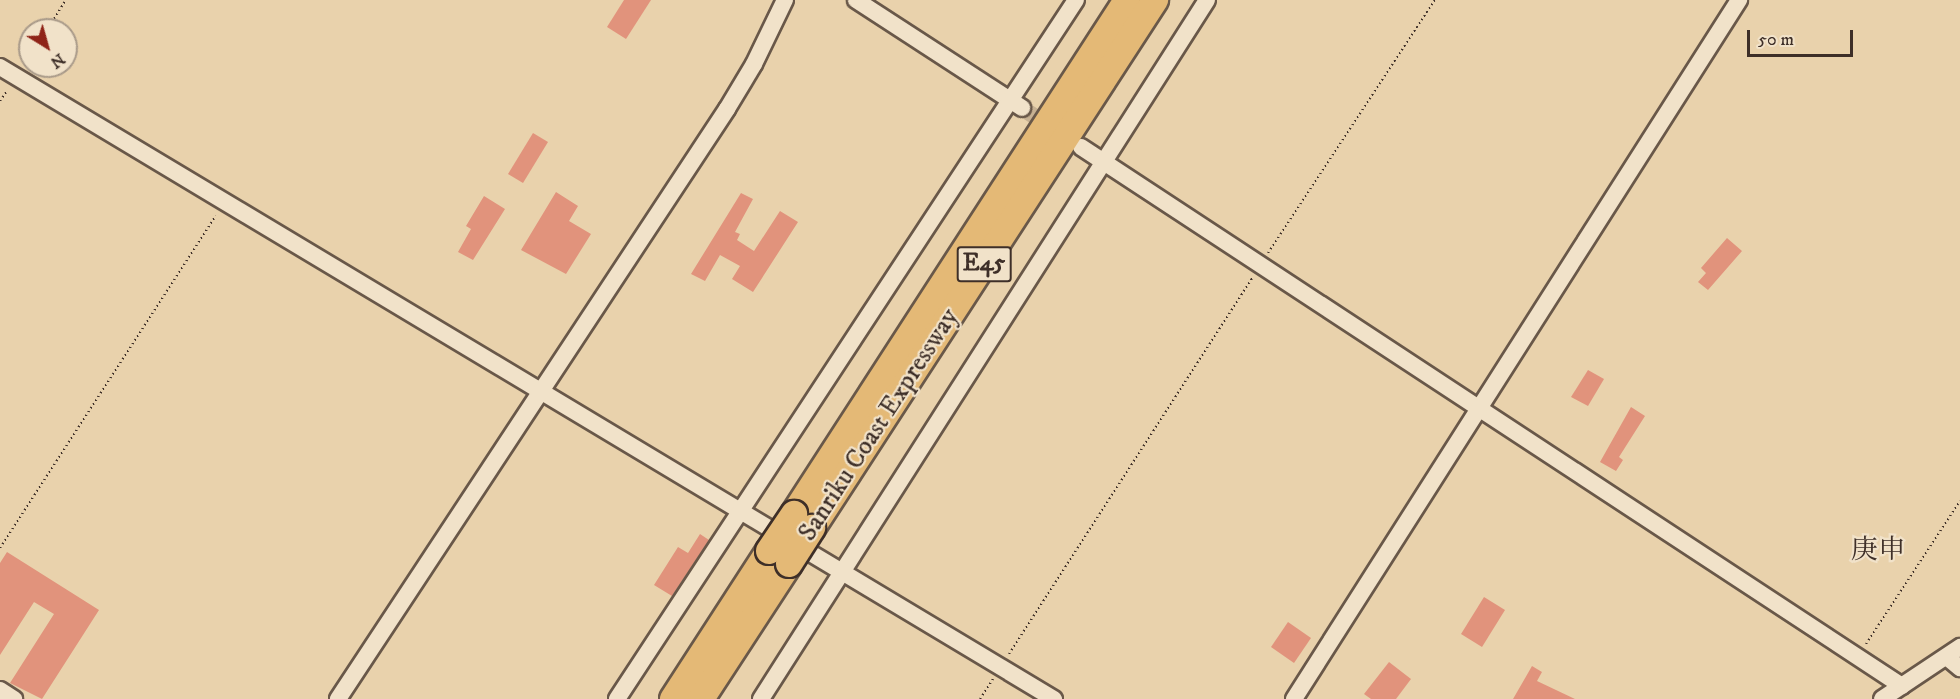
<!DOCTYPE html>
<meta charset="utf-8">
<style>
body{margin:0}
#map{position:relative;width:1960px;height:699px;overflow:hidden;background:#e9d2ac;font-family:"IM FELL DW Pica","Noto Serif JP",serif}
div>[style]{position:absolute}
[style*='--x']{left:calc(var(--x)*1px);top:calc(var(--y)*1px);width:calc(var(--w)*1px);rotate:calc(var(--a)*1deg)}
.building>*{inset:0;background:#e1937c}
.minor-tunnel>*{height:16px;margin-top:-8px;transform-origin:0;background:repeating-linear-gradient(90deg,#c7b192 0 16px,transparent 0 24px)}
.path>*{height:2px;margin-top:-1px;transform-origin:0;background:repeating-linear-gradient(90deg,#3e2f28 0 1.5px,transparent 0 4.5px)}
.roads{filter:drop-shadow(2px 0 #695849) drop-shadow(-2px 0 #695849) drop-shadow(0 2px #695849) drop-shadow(0 -2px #695849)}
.minor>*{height:16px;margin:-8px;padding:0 8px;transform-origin:8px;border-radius:8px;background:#f1e2c9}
.highway>*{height:26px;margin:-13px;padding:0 13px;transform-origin:13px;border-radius:13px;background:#e4b976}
.bridges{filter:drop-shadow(2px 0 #3e2f28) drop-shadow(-2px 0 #3e2f28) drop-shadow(0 2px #3e2f28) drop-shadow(0 -2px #3e2f28)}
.highway-bridge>*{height:26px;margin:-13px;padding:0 13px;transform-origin:13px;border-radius:13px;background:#e4b976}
span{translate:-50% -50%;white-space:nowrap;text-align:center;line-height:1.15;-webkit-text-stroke:4.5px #f1e2c9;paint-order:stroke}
.shield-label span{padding:2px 4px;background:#f1e2c9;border:2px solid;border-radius:4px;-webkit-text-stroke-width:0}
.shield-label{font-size:24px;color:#3e2f28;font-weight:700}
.street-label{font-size:26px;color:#3e2f28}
.neighbourhood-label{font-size:27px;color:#3e2f28}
.north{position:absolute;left:18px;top:18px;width:60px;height:60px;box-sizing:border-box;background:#f1e2c9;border:2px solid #a99a89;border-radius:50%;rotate:143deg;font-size:16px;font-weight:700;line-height:24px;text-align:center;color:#3e2f28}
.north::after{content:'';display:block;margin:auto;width:21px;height:27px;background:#8f2418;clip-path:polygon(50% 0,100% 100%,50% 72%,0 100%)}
.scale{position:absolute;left:1747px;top:30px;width:106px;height:27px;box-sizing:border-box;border:3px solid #3e2f28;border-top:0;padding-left:8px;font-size:18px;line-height:21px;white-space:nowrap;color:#3e2f28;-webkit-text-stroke:4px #f1e2c9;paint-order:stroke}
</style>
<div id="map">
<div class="building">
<i style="clip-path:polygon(624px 0,651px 0,626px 39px,607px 27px)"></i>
<i style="clip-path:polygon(533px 133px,548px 142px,523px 183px,508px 174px)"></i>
<i style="clip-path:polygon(556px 192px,578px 206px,569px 221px,591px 234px,566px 274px,521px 250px)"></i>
<i style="clip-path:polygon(741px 193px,753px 199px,735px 232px,740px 234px,737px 240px,754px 251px,780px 211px,798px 222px,753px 292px,732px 279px,740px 266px,720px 255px,705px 281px,691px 274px)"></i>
<i style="clip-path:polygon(484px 196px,505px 209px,473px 260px,458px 252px,471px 229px,466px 226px)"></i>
<i style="clip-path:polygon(1727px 238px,1742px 251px,1708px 290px,1698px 282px,1706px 273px,1701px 268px)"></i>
<i style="clip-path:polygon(1588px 370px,1604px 379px,1588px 406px,1571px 397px)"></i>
<i style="clip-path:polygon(1631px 407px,1645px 416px,1619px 457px,1623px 460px,1616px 471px,1600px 462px)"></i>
<i style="clip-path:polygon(700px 534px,709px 540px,672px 596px,654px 585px,678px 547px,688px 553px)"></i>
<i style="clip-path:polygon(7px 552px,99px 610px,42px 699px,10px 683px,54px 614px,34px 602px,0 655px,0 563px)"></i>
<i style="clip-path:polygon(1484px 597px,1505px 610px,1482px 647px,1461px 634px)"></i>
<i style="clip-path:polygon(1288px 622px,1311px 638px,1294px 663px,1271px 647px)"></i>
<i style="clip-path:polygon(1389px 662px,1411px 679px,1396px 699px,1371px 699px,1364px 694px)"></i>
<i style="clip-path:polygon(1532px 666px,1542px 672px,1537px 681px,1575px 699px,1513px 699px)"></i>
</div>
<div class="minor-tunnel">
<i style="--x:1022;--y:108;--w:37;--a:34"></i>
</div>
<div class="path">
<i style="--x:47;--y:30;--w:36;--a:-58"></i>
<i style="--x:25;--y:63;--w:9;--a:-54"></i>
<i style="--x:0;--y:101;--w:12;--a:-55"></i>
<i style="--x:1268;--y:253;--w:303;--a:-56.6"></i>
<i style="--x:0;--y:548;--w:396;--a:-57"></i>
<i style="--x:1866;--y:644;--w:171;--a:-56.7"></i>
<i style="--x:1009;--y:654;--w:448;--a:-57.1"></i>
<i style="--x:980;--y:699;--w:24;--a:-57"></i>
</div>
<div class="roads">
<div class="minor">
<i style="--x:856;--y:0;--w:198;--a:33"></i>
<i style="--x:0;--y:67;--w:1229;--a:30.95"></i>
<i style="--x:1081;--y:147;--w:982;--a:33.29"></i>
<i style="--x:1948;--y:658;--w:16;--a:40"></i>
<i style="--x:0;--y:690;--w:17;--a:33"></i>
<i style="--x:338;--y:699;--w:707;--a:-56.6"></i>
<i style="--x:727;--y:109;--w:52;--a:-59"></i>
<i style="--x:754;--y:64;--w:71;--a:-64.2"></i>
<i style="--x:617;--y:699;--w:836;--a:-56.71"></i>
<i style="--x:761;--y:699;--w:829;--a:-57.46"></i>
<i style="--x:1294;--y:699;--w:829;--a:-57.52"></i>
<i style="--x:1882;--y:699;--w:94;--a:-33.7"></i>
</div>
<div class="highway">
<i style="--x:794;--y:514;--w:612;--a:-57.06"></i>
<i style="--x:812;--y:528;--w:630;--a:-56.99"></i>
<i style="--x:673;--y:699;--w:176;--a:-57"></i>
<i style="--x:701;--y:699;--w:161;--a:-56.9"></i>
</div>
</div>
<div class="bridges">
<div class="highway-bridge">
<i style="--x:769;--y:551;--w:45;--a:-56"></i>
<i style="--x:789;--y:564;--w:43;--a:-57.4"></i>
</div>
</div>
<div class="shield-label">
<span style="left:984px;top:264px">E45</span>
</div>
<div class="street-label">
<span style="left:879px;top:425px;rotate:-57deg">Sanriku Coast Expressway</span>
</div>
<div class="neighbourhood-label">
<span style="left:1878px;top:551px">庚申</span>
</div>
<div class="north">N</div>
<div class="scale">50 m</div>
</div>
